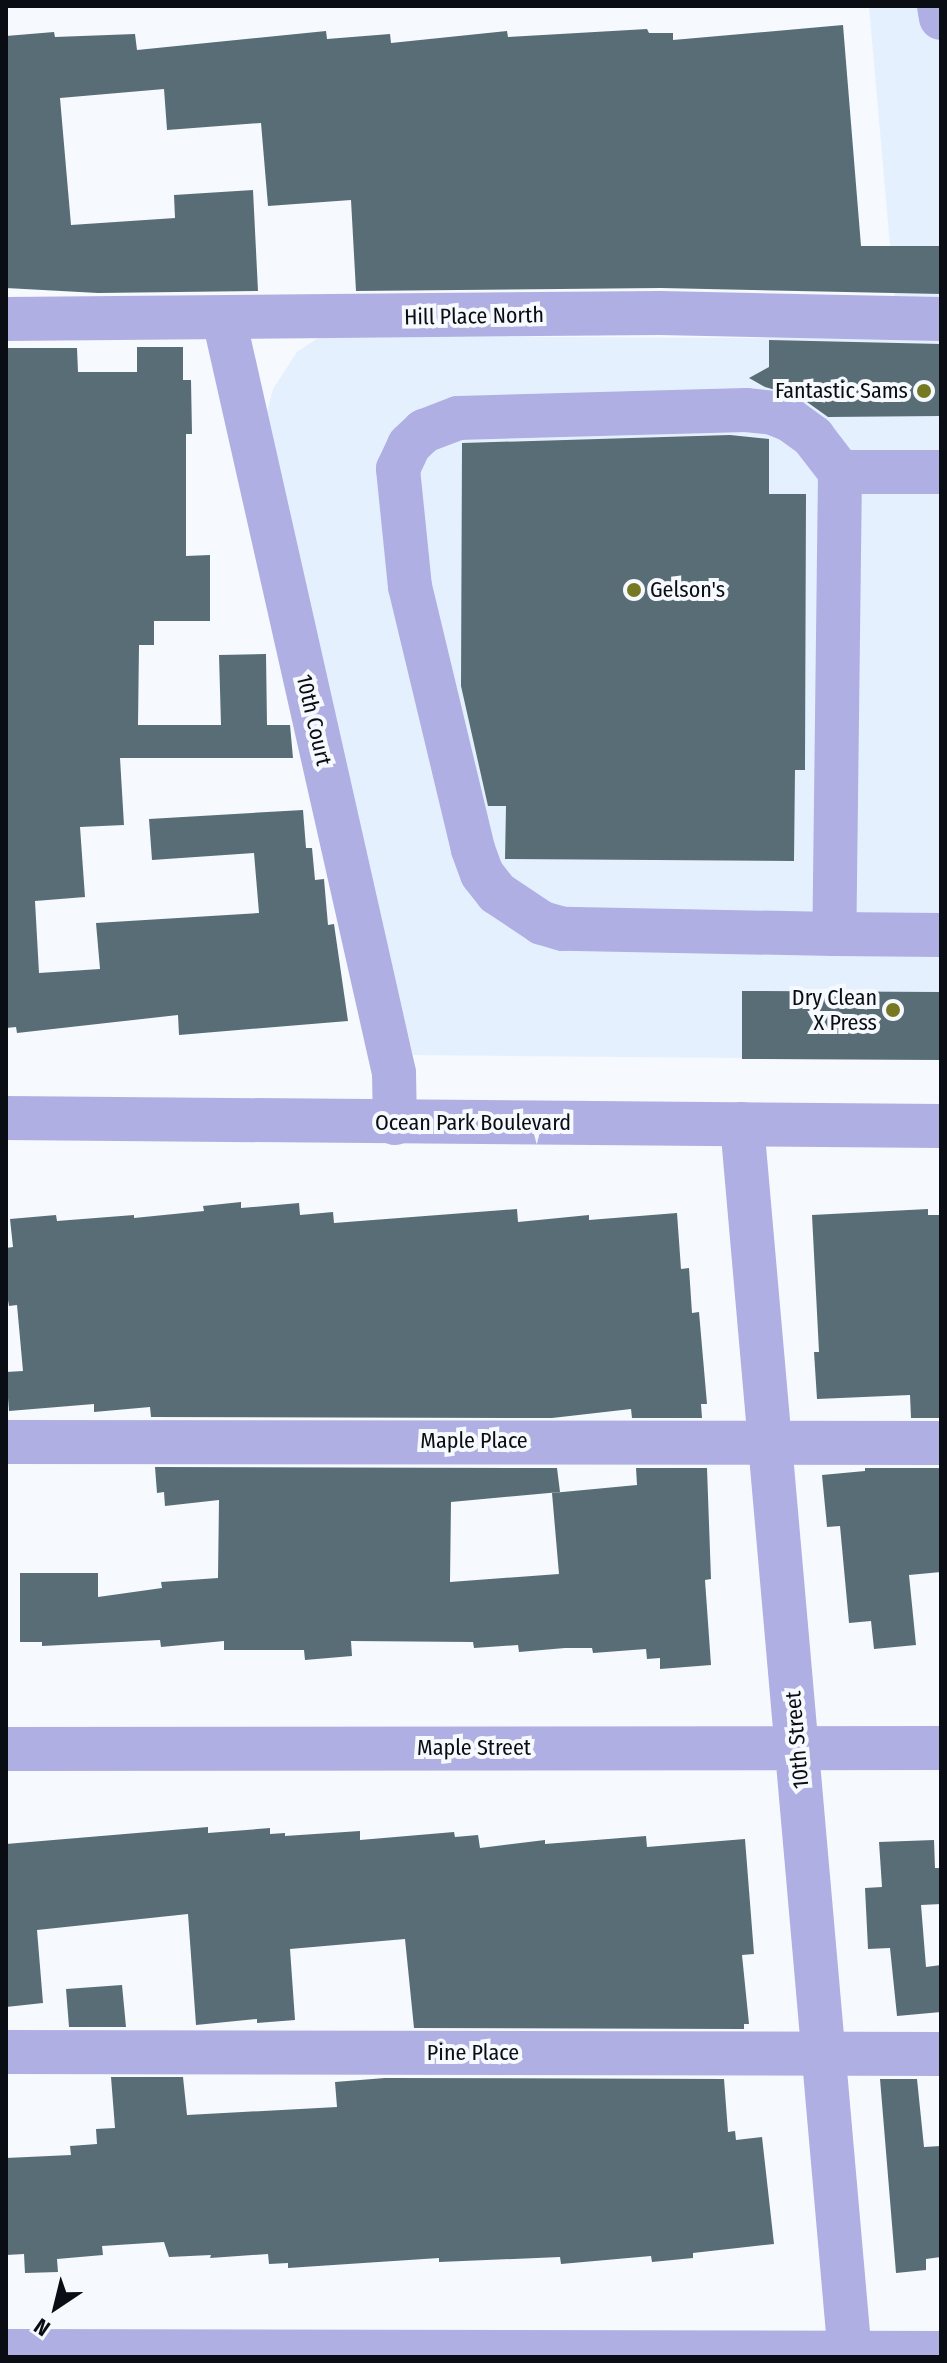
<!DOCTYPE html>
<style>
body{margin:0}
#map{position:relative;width:947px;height:2363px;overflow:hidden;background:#f6f9fd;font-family:"Fira Sans Condensed",sans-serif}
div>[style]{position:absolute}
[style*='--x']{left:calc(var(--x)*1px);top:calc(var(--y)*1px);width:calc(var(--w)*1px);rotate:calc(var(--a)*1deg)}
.built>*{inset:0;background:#e5f0ff}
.building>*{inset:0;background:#596d77}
.minor>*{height:44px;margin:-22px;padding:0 22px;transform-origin:22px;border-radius:22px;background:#b0afe3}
.dots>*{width:22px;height:22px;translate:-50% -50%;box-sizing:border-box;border:4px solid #f6f9fd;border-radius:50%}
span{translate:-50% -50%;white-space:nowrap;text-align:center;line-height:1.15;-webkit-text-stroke:8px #f6f9fd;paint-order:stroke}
.street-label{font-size:22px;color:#0a0e14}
.poi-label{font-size:22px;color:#0a0e14}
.right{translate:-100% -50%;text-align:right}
.left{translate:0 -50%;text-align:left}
.frame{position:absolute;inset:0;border:8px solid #0a0e14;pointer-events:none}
.north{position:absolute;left:16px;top:2267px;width:80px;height:80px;-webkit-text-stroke:6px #f6f9fd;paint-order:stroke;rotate:215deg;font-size:22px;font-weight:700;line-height:32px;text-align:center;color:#0a0e14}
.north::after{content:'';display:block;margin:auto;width:28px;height:36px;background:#0a0e14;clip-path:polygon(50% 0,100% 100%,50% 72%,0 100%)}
</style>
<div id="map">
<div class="built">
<i style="clip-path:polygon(869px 6px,941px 6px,941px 303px,895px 302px)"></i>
<i style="clip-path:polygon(352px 336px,941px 339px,941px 1060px,413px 1055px,264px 424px,273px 389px,297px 352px,318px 338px)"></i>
</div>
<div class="building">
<i style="clip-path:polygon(843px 25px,861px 246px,941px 246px,941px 294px,661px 288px,356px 291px,351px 200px,268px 206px,261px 123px,167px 130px,164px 89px,60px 98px,71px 225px,175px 218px,174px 195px,253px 190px,258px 291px,98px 293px,6px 288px,6px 36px,54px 32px,55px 37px,135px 34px,137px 50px,326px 31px,327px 39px,390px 34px,391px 43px,507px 31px,508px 37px,647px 29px,649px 33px,673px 33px,673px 40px)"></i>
<i style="clip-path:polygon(769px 340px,941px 344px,941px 416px,828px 417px,800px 397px,765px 387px,749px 378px,769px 367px)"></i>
<i style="clip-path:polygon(137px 347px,183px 347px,183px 380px,191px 380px,192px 434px,186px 434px,186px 556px,210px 555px,210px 621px,154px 621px,154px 645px,139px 645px,138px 725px,221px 725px,219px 655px,266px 654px,267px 725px,290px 725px,293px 758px,120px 758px,124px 825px,80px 827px,85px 897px,35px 901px,39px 973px,100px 969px,96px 923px,259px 913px,254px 853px,152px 860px,149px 819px,303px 810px,306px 848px,312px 848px,315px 880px,324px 879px,328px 925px,334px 924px,348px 1021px,179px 1035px,178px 1015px,17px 1033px,16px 1027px,6px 1028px,6px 348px,77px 348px,78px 372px,137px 372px)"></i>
<i style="clip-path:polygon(730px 435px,769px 439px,769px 494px,806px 494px,805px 770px,795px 770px,794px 861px,505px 859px,506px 806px,488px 806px,461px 686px,462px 443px)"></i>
<i style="clip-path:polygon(742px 991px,941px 992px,941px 1060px,742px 1059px)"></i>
<i style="clip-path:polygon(241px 1202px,241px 1208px,299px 1203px,300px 1215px,333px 1212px,334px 1223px,517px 1209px,518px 1222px,589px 1215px,589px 1220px,677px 1213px,681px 1269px,689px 1268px,692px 1313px,699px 1312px,707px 1404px,701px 1404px,702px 1418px,632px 1418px,631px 1409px,552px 1418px,151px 1417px,150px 1407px,94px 1412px,94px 1404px,9px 1411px,6px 1372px,23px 1371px,17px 1305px,9px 1306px,6px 1288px,6px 1248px,13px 1247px,10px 1219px,56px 1215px,57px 1221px,134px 1215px,134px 1218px,204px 1211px,203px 1206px)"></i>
<i style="clip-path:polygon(928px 1209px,928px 1215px,941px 1215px,941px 1418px,911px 1418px,910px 1395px,817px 1399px,814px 1352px,819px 1352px,812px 1215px)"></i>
<i style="clip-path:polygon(155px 1467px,557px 1468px,560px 1492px,451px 1502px,450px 1582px,559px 1574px,552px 1493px,637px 1485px,636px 1468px,707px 1468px,711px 1579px,705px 1580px,711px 1665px,660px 1669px,660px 1658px,647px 1659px,646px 1649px,593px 1653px,592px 1648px,565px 1648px,519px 1652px,518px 1645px,474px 1648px,473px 1642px,351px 1641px,352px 1656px,305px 1660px,304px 1650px,224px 1650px,224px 1641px,161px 1647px,160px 1640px,42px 1646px,42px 1642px,20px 1642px,20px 1573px,98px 1573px,98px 1597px,162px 1588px,161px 1582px,218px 1578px,219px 1500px,165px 1506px,164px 1492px,157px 1493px)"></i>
<i style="clip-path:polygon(865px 1468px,941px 1468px,941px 1572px,909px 1575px,916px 1645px,874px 1649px,871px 1621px,849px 1623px,840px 1526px,827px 1527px,822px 1475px,865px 1471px)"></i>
<i style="clip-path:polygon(208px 1827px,208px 1833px,270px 1828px,270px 1834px,285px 1833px,285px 1836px,360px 1831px,360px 1840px,454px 1832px,455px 1837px,478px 1835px,480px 1848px,545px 1840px,545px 1844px,646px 1836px,647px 1847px,745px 1839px,754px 1954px,742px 1955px,749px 2024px,744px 2024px,744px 2029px,414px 2028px,405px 1939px,290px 1949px,295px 2020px,257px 2023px,257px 2019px,196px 2025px,188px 1914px,37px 1930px,43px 2003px,6px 2007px,6px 1844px)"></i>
<i style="clip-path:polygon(934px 1840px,935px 1868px,941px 1868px,941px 1904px,921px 1905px,926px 1967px,941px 1965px,941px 2012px,897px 2016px,890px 1948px,868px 1949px,865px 1888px,882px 1887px,879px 1842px)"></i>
<i style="clip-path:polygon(122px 1985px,126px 2027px,69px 2027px,66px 1989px)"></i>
<i style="clip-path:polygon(111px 2077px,183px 2077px,187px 2115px,337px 2107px,335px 2082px,385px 2078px,724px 2079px,728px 2132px,735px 2131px,736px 2140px,762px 2137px,774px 2244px,693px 2253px,693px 2258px,652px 2262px,651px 2256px,561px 2264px,560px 2257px,439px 2262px,439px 2258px,288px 2268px,288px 2263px,269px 2264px,268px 2254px,210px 2258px,211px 2255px,169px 2257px,164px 2242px,102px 2246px,103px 2255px,57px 2259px,58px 2272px,25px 2273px,24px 2254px,6px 2255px,6px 2158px,71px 2155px,70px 2146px,97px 2144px,96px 2129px,115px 2128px)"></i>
<i style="clip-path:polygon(880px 2079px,917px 2079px,924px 2147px,941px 2146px,941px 2257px,926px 2259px,926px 2270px,896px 2273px)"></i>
</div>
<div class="minor">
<i style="--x:939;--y:6;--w:12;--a:81"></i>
<i style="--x:6;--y:319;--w:654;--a:-0.53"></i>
<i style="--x:660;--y:313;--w:281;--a:1.2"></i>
<i style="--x:224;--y:319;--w:773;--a:77.29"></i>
<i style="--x:394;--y:1073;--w:50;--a:88.9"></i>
<i style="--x:941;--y:472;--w:101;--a:180"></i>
<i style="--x:840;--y:472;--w:462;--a:90.7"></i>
<i style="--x:834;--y:934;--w:107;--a:0.5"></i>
<i style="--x:834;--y:934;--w:271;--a:-178.9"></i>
<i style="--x:563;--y:929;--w:22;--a:-164"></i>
<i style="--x:542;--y:923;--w:54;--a:-146.3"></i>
<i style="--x:497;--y:893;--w:24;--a:-128"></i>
<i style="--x:482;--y:874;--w:27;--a:-110"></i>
<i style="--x:473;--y:849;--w:269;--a:-103.5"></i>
<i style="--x:410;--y:587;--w:119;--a:-95.8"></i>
<i style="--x:398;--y:469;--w:26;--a:-65"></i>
<i style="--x:409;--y:445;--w:21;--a:-43"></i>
<i style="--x:424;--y:431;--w:36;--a:-21"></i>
<i style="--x:458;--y:418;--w:288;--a:-1.6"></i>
<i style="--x:746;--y:410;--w:27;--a:6"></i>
<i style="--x:773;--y:413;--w:18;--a:22"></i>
<i style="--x:790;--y:420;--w:29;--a:36"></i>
<i style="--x:813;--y:437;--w:44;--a:52.4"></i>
<i style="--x:6;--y:1118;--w:935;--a:0.49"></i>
<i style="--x:742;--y:1124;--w:1238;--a:84.99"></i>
<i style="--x:6;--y:1442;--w:935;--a:0.06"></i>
<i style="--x:6;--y:1749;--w:935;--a:-0.06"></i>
<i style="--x:6;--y:2052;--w:935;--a:0.12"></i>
<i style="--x:6;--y:2351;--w:935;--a:0.12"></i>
</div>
<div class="dots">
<i style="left:924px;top:391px;background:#757921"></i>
<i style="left:634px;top:590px;background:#757921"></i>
<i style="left:893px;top:1010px;background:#757921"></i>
</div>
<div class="street-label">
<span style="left:474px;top:316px;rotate:-1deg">Hill Place North</span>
<span style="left:314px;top:720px;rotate:77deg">10th Court</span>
<span style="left:473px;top:1123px">Ocean Park Boulevard</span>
<span style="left:474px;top:1441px">Maple Place</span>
<span style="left:797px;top:1740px;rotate:-95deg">10th Street</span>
<span style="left:474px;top:1748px">Maple Street</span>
<span style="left:473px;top:2053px">Pine Place</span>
</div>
<div class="poi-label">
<span class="right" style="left:908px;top:391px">Fantastic Sams</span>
<span class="left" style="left:650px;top:590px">Gelson's</span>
<span class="right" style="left:877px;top:1010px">Dry Clean<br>X Press</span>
</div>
<div class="frame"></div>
<div class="north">N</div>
</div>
